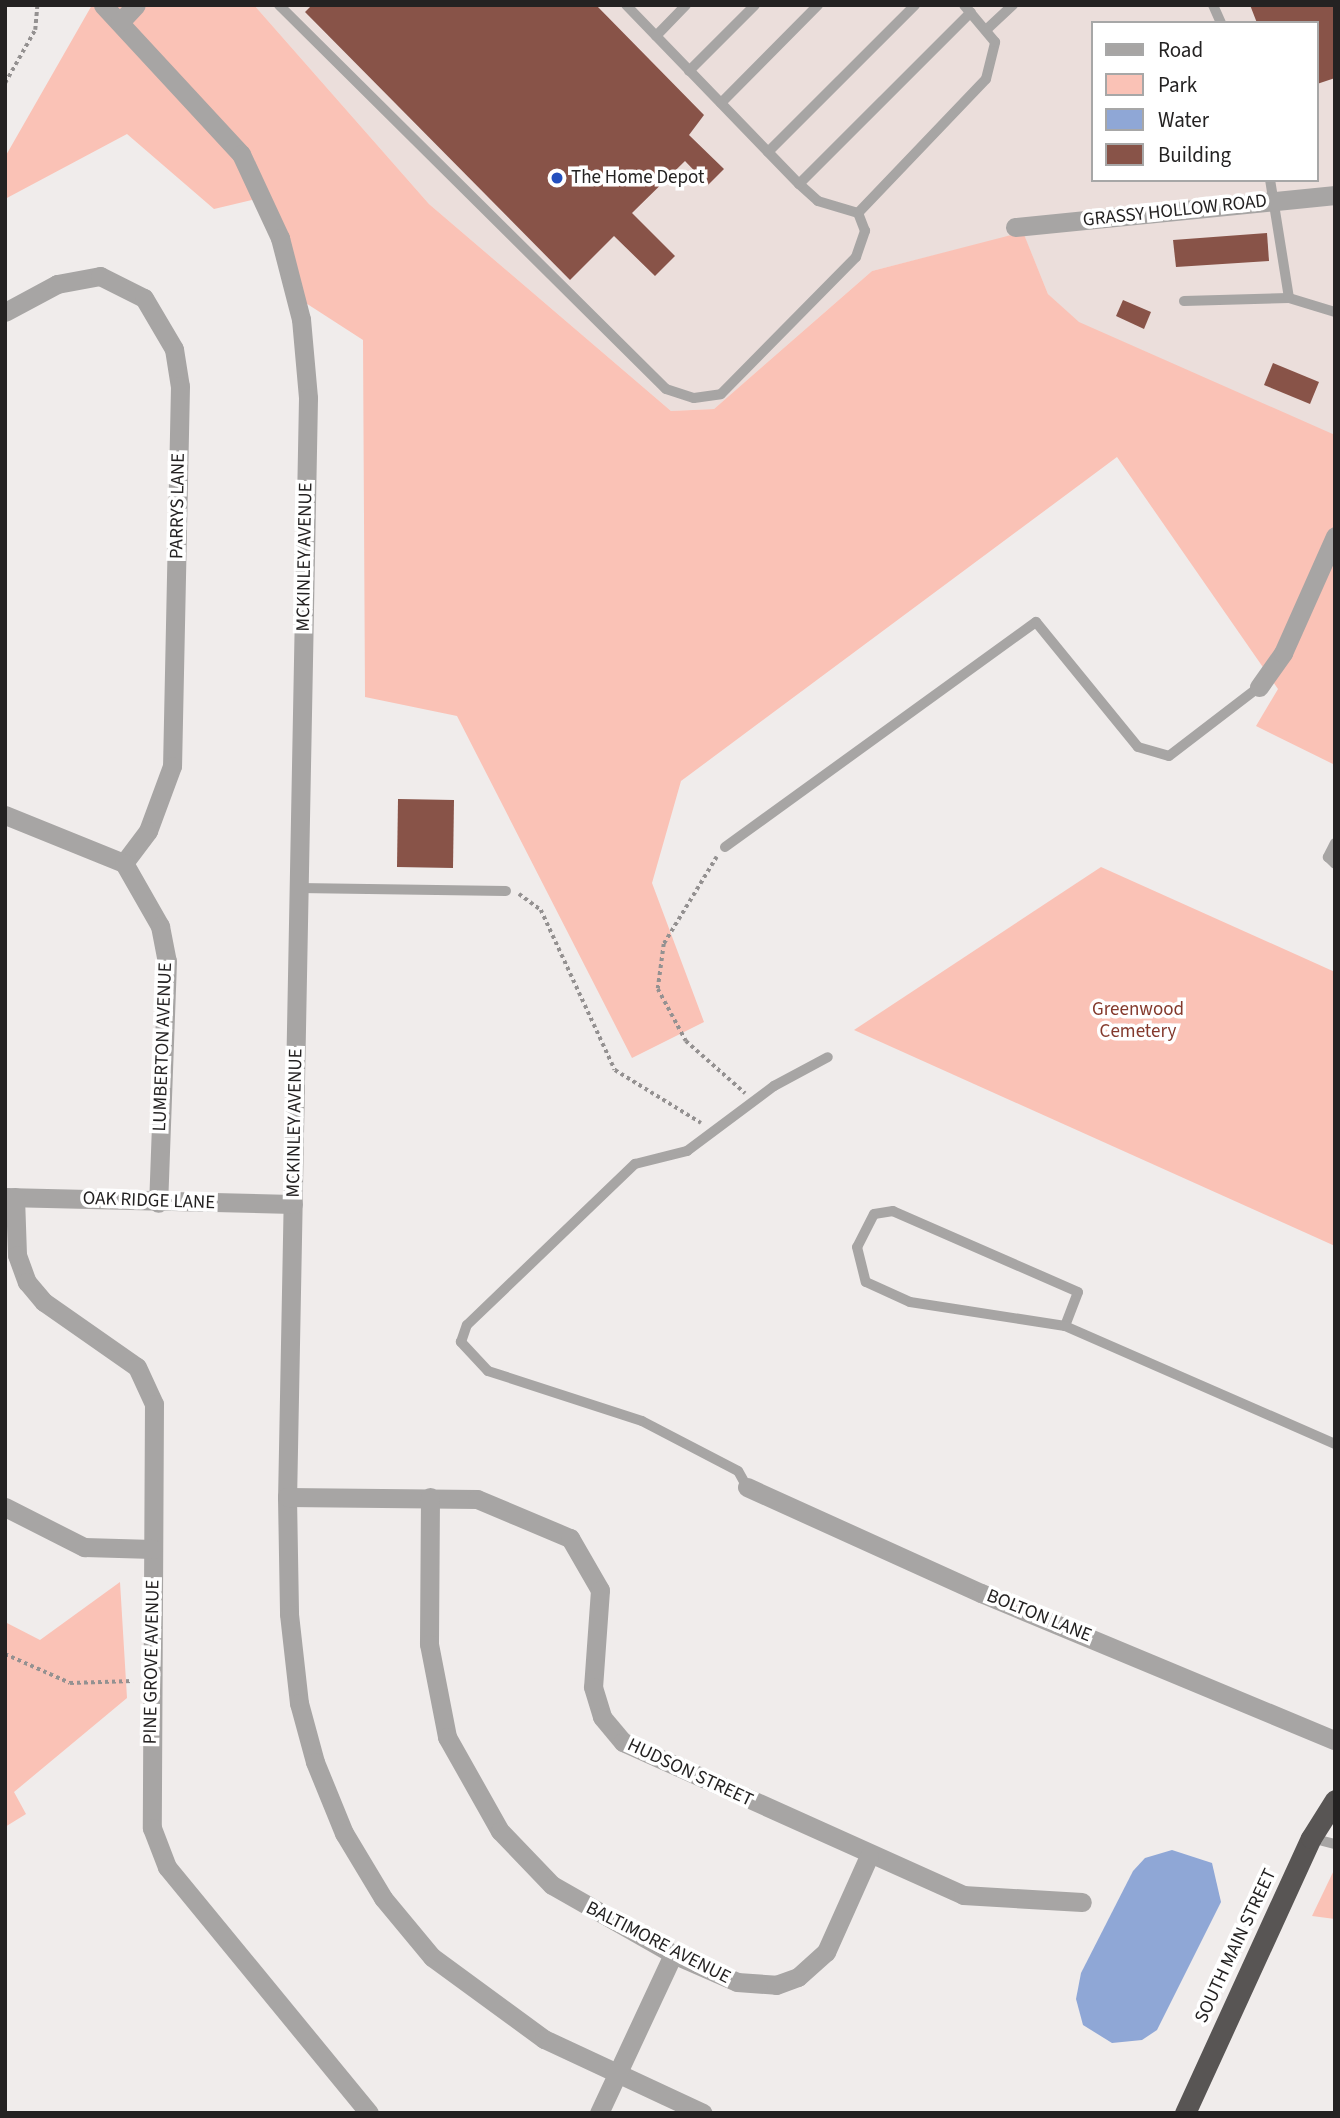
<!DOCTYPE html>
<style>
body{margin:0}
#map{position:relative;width:1340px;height:2118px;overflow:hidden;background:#f0eceb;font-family:"Source Sans 3",sans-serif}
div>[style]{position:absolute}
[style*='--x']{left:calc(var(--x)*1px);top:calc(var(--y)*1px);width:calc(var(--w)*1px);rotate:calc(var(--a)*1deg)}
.built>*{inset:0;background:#ebdedb}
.green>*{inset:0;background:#fac2b6}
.water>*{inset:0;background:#8fa7d6}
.building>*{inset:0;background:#885348}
.path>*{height:3.5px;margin-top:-1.75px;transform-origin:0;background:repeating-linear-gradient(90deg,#949191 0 3.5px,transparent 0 7px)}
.lane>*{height:10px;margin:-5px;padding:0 5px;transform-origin:5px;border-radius:5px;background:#a7a5a4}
.street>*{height:19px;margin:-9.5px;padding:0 9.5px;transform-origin:9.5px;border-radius:9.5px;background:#a7a5a4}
.highway>*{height:21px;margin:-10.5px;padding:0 10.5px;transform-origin:10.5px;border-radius:10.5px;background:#585554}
.dots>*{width:19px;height:19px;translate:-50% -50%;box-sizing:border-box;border:4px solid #fff;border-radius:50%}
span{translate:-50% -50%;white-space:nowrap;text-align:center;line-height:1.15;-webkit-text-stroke:7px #fff;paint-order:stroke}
.poi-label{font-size:19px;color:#242222}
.left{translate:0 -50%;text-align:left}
.street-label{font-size:19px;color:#242222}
.park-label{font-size:19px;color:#843a2d}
.frame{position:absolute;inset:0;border:7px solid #242222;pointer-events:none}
.legend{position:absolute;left:1091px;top:21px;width:228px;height:161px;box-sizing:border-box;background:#fff;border:2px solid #a7a7a7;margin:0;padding:9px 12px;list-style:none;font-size:21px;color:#242222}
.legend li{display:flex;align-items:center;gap:14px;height:35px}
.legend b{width:35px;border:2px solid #a7a7a7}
</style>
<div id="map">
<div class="built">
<i style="clip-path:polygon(evenodd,254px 5px,1335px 5px,1335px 197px,1067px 229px,1335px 205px,1335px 436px,1079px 323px,1048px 294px,1023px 233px,872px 271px,714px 409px,671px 411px,429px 204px,254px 5px,1093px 23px,1317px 23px,1317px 180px,1093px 180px,1093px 23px)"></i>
</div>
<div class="green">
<i style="clip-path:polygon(92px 5px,254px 5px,429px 204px,671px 411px,714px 409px,872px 271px,1023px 232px,1048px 294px,1079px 322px,1335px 435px,1335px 765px,1256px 726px,1278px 689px,1117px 457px,681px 781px,652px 883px,704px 1022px,632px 1058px,457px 716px,365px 697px,363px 340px,298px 298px,260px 198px,214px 209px,127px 134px,5px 199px,5px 157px)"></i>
<i style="clip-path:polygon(1101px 867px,1335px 972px,1335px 1246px,854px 1030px)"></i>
<i style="clip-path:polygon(120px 1582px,127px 1698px,14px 1792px,26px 1814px,5px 1827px,5px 1622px,40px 1640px)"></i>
<i style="clip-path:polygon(1335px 1868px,1335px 1919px,1312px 1916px)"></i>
</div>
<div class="water">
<i style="clip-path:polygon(1172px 1850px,1212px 1863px,1221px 1902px,1157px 2030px,1142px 2040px,1112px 2043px,1083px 2025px,1076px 1999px,1081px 1973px,1133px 1871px,1145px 1858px)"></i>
</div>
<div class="building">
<i style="clip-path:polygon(312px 5px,596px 5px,704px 115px,689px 135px,724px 169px,708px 185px,685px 161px,632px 213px,675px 256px,655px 276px,614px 236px,570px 280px,305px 12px)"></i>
<i style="clip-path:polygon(1250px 5px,1335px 5px,1335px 78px,1317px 84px,1317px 23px,1257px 23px)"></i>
<i style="clip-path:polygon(1267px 233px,1269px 261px,1176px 267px,1173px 240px)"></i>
<i style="clip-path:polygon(1123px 300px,1151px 312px,1144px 329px,1116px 316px)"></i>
<i style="clip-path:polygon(1273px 363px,1319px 382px,1310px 404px,1264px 385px)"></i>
<i style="clip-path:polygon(398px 799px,454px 800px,453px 868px,397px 867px)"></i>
</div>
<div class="path">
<i style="--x:5;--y:83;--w:61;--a:-60.5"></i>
<i style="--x:35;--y:30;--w:25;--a:-85"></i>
<i style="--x:717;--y:857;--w:102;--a:121.3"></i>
<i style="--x:664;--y:944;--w:45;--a:97.6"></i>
<i style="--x:658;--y:989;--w:59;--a:61.7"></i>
<i style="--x:686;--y:1041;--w:79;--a:41.4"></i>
<i style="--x:519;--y:894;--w:27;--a:36"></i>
<i style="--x:541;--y:910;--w:176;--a:65.2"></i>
<i style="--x:615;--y:1070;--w:101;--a:31.6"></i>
<i style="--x:5;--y:1654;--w:71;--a:24"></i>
<i style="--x:70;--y:1683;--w:63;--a:-1.8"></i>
</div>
<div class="lane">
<i style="--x:279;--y:5;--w:545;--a:44.78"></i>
<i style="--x:666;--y:389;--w:29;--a:18"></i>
<i style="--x:694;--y:398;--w:27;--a:-8"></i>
<i style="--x:721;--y:394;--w:192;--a:-45.4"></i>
<i style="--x:856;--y:257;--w:28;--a:-71"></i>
<i style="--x:865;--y:231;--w:19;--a:-111"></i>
<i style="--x:858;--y:213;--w:42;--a:-163.3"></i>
<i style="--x:818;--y:201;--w:25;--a:-138"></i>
<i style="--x:799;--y:184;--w:249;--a:-134"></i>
<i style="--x:1213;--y:5;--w:20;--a:66"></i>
<i style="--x:986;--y:30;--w:37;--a:-43"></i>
<i style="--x:656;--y:36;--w:43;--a:-45.9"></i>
<i style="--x:689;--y:71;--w:93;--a:-45"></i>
<i style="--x:721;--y:103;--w:138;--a:-45.3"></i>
<i style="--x:768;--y:152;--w:208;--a:-45"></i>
<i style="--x:799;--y:184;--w:243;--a:-45"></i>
<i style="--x:858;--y:213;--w:185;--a:-46.3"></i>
<i style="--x:986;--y:79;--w:38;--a:-76"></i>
<i style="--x:995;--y:42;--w:48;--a:-130"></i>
<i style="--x:1289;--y:298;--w:48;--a:16.9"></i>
<i style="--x:1184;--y:301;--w:105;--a:-1.6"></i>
<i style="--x:1289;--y:298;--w:120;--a:-99.1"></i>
<i style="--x:1335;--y:843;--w:16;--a:117"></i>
<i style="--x:1328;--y:857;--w:10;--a:45"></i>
<i style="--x:725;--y:847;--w:384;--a:-35.9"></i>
<i style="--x:1036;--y:622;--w:161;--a:50.8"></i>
<i style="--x:1138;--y:747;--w:32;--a:16"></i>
<i style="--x:1169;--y:756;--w:113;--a:-37.5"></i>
<i style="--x:299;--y:888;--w:207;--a:0.8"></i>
<i style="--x:1065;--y:1326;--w:36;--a:-69"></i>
<i style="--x:1078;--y:1292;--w:202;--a:-156.4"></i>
<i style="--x:893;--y:1211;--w:19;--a:171"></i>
<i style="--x:874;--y:1214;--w:37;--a:117"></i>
<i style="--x:857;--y:1247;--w:36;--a:76"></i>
<i style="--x:866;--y:1282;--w:48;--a:24.4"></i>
<i style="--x:910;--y:1302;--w:157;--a:8.8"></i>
<i style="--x:1065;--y:1326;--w:295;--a:23.6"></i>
<i style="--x:747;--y:1487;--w:18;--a:-119"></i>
<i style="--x:738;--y:1471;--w:108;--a:-152.5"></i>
<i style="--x:642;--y:1421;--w:162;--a:-162"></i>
<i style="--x:488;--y:1371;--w:40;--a:-133"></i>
<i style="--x:461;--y:1342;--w:18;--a:-71"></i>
<i style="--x:467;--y:1325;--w:233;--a:-43.8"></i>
<i style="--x:635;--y:1164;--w:54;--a:-14"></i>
<i style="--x:687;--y:1151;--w:109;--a:-36.8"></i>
<i style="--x:774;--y:1086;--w:61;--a:-28.2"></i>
<i style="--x:1311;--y:1838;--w:25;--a:14"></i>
</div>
<div class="street">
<i style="--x:103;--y:5;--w:203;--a:47.2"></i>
<i style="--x:241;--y:154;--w:93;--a:65.1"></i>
<i style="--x:280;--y:238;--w:84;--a:75.5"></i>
<i style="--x:301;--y:319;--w:79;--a:84.9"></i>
<i style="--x:308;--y:398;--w:1099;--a:91.09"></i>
<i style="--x:287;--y:1497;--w:117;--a:89"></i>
<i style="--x:289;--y:1614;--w:90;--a:83.6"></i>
<i style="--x:299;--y:1703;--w:61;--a:74.8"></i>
<i style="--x:315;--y:1762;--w:77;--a:67.8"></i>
<i style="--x:344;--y:1833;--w:76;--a:59"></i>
<i style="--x:383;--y:1898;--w:77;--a:50.3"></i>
<i style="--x:432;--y:1957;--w:139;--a:36.2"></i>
<i style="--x:544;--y:2039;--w:175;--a:25"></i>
<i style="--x:120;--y:22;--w:23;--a:-47"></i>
<i style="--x:1015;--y:227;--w:322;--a:-5.7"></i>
<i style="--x:5;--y:312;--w:59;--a:-28.3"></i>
<i style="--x:57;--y:284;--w:44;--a:-10.5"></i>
<i style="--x:100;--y:276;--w:49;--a:26.6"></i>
<i style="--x:144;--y:298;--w:59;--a:59.5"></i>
<i style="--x:174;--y:349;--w:37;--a:81"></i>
<i style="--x:180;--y:386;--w:380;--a:91.2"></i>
<i style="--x:172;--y:766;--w:69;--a:110.3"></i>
<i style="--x:148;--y:831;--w:40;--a:127"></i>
<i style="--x:1259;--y:687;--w:42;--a:-54.8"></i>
<i style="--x:1283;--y:653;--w:128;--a:-66"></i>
<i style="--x:5;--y:815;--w:128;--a:22"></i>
<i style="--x:124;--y:863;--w:73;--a:60.3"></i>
<i style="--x:160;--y:926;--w:36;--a:79"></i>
<i style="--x:167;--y:961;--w:242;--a:92.1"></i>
<i style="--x:5;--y:1197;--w:288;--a:1.4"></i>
<i style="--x:15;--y:1197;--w:58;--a:88"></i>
<i style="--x:17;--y:1255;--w:29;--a:70"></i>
<i style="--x:27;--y:1282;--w:26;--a:50"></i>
<i style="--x:44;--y:1302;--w:113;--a:35"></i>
<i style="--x:137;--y:1367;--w:41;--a:65.3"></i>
<i style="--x:154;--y:1404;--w:424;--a:90.3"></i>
<i style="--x:152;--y:1828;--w:42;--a:69"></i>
<i style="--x:167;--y:1867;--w:318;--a:50.6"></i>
<i style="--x:747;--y:1487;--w:257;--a:24.4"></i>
<i style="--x:981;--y:1593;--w:383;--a:22.6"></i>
<i style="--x:287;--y:1497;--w:190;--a:0.6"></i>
<i style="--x:477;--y:1499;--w:101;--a:22.8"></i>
<i style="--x:570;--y:1538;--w:60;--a:60"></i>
<i style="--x:600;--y:1590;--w:97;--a:94.1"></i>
<i style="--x:593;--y:1687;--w:31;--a:73"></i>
<i style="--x:602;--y:1717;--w:33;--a:50"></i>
<i style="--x:623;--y:1742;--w:373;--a:24.2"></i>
<i style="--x:963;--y:1895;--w:119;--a:3.4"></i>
<i style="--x:430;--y:1497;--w:147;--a:90.4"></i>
<i style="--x:429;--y:1644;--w:95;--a:79"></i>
<i style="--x:447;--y:1737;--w:108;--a:60.6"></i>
<i style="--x:500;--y:1831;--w:75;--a:46.1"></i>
<i style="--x:552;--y:1885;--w:139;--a:29.7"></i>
<i style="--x:673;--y:1954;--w:70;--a:23.6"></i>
<i style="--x:737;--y:1982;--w:39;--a:4"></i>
<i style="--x:776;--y:1985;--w:23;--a:-20"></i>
<i style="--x:798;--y:1977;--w:38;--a:-42"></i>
<i style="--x:826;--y:1952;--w:105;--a:-65.9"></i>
<i style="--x:5;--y:1507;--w:89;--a:26.9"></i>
<i style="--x:84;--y:1547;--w:69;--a:1.7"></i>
<i style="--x:599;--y:2113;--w:175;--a:-65"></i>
</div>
<div class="highway">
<i style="--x:1185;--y:2113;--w:302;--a:-65.4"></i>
<i style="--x:1311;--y:1838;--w:45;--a:-57.7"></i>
</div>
<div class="dots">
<i style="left:557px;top:178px;background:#244fbd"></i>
</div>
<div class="poi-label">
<span class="left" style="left:571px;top:178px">The Home Depot</span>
</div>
<div class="street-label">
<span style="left:1175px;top:211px;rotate:-6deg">GRASSY HOLLOW ROAD</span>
<span style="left:178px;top:506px;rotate:-89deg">PARRYS LANE</span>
<span style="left:305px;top:557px;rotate:-89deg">MCKINLEY AVENUE</span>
<span style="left:163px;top:1047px;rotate:-88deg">LUMBERTON AVENUE</span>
<span style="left:295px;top:1123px;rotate:-89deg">MCKINLEY AVENUE</span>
<span style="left:149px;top:1201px;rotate:2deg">OAK RIDGE LANE</span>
<span style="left:1039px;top:1616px;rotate:22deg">BOLTON LANE</span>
<span style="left:152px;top:1662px;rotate:-89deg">PINE GROVE AVENUE</span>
<span style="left:690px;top:1773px;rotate:25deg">HUDSON STREET</span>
<span style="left:658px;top:1943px;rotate:27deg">BALTIMORE AVENUE</span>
<span style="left:1236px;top:1946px;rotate:-65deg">SOUTH MAIN STREET</span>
</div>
<div class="park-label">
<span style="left:1138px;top:1021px">Greenwood<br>Cemetery</span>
</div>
<div class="frame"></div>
<ul class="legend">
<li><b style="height:9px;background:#a7a5a4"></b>Road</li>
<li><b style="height:19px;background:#fac2b6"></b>Park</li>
<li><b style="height:19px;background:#8fa7d6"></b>Water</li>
<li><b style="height:19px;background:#885348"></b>Building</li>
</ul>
</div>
